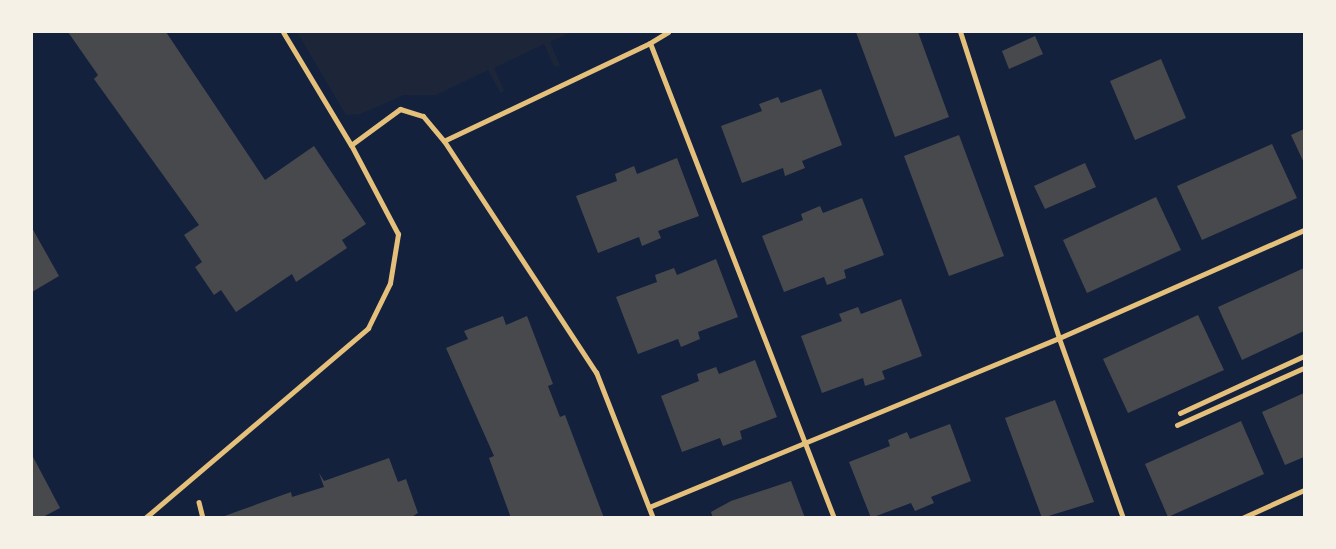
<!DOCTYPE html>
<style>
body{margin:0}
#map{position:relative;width:1336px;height:549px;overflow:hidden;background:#14213d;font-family:"PT Sans",sans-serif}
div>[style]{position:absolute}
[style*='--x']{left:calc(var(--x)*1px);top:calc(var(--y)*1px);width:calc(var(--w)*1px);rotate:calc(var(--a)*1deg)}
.green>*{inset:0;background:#1d2539}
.building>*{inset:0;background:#48494c}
.path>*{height:4.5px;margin:-2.25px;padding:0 2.25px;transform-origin:2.25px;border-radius:2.25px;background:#e5c07b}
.service>*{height:5px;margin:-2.5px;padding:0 2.5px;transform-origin:2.5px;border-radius:2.5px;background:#e5c07b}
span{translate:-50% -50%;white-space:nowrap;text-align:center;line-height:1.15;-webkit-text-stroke:7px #f6f1e7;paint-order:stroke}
.frame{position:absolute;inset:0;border:33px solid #f6f1e7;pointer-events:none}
</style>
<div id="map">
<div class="green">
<i style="clip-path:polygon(297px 32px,572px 32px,550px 42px,560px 66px,554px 66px,544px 44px,494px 68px,504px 90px,501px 94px,488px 70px,436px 95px,404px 95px,360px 114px,346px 115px)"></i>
</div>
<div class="building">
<i style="clip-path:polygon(68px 32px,166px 32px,265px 180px,314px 146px,366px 224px,342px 240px,347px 248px,296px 282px,292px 274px,236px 312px,221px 290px,214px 295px,195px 267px,202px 262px,184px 235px,199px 225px,94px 79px,98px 75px)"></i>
<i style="clip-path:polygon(856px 32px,918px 32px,949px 117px,895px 137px)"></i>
<i style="clip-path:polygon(1035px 36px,1043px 54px,1009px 69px,1002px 51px)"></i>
<i style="clip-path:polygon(1161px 59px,1186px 118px,1135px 140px,1110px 81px)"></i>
<i style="clip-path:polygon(821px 89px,842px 145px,802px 161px,805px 168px,785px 176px,783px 168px,742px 183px,721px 126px,762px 111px,759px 104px,778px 97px,781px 103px)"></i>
<i style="clip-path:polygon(1304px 129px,1304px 163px,1291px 135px)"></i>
<i style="clip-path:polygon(959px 135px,1004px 256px,949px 276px,904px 156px)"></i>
<i style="clip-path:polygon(1272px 144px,1297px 198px,1202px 240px,1177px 186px)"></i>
<i style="clip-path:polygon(677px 158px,699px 216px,658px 231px,661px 238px,642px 246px,639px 237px,598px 253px,576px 196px,617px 181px,615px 174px,634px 166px,637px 174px)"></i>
<i style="clip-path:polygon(1085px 163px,1096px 187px,1045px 209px,1034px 186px)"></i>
<i style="clip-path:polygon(1156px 197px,1181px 250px,1087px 293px,1063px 240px)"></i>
<i style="clip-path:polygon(862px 198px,884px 255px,844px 270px,846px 278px,827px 285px,824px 277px,784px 292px,762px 236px,803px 220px,801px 214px,820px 206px,823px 213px)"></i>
<i style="clip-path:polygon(32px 228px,59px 276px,32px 292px)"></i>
<i style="clip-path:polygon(716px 259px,738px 317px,698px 332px,700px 339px,681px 347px,678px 339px,638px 354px,616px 297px,657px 282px,655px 275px,674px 268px,677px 275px)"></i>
<i style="clip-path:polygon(1304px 268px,1304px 331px,1242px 360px,1218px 307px)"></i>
<i style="clip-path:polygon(901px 299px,922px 356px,882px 371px,885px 379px,865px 386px,863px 378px,822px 393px,801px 336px,842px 321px,839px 314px,858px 307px,861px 314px)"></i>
<i style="clip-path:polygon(1198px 315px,1224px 370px,1128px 413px,1103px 359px)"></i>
<i style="clip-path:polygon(503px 316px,506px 325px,527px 316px,553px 384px,548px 386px,560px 417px,565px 415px,604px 518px,511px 518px,489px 458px,494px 456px,446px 348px,468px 339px,464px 331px)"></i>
<i style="clip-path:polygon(755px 360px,777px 417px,740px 431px,742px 439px,723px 446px,720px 438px,682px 452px,661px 396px,699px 381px,697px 374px,716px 367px,719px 374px)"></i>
<i style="clip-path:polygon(1304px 393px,1304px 457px,1285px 465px,1262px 412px)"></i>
<i style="clip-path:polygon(1055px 400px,1094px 502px,1042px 518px,1005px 418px)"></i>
<i style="clip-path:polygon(1241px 421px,1264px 474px,1168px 517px,1145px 464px)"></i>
<i style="clip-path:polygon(950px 424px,971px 481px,931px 497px,934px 503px,915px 511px,911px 503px,871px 518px,849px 462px,890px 446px,888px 440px,907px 432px,910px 439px)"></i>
<i style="clip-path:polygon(32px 455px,60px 508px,41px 518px,32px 518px)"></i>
<i style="clip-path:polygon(389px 458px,398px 482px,406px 479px,418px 513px,410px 518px,219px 518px,291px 492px,292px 497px,324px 487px,319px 473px,324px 481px)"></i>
<i style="clip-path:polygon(791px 481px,805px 518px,713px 518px,711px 512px,731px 501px)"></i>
</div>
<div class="path">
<i style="--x:1180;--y:413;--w:136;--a:-24.7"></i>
<i style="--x:1177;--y:425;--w:139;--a:-24.2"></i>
<i style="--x:199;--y:502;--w:16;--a:76"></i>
</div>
<div class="service">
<i style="--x:283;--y:32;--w:132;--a:59"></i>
<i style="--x:351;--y:145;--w:61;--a:-36.3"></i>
<i style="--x:400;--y:109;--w:24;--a:17"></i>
<i style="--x:423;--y:116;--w:33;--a:50"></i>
<i style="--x:668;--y:32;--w:21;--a:149"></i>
<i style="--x:650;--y:43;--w:509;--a:68.83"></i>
<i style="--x:650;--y:43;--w:228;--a:154.6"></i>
<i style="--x:444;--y:141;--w:277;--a:56.7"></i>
<i style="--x:596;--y:372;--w:157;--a:68.7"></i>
<i style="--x:649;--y:507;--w:443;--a:-22.4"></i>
<i style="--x:1059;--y:338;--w:322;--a:-107.9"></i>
<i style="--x:145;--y:518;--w:293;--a:-40.4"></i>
<i style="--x:368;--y:328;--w:50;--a:-63.9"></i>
<i style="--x:390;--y:283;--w:50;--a:-80.7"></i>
<i style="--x:398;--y:234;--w:101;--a:-117.8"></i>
<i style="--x:1123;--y:518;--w:191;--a:-109.6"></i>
<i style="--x:1059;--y:338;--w:268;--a:-23.8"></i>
<i style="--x:1242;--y:518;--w:68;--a:-24.3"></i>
</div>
<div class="frame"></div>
</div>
